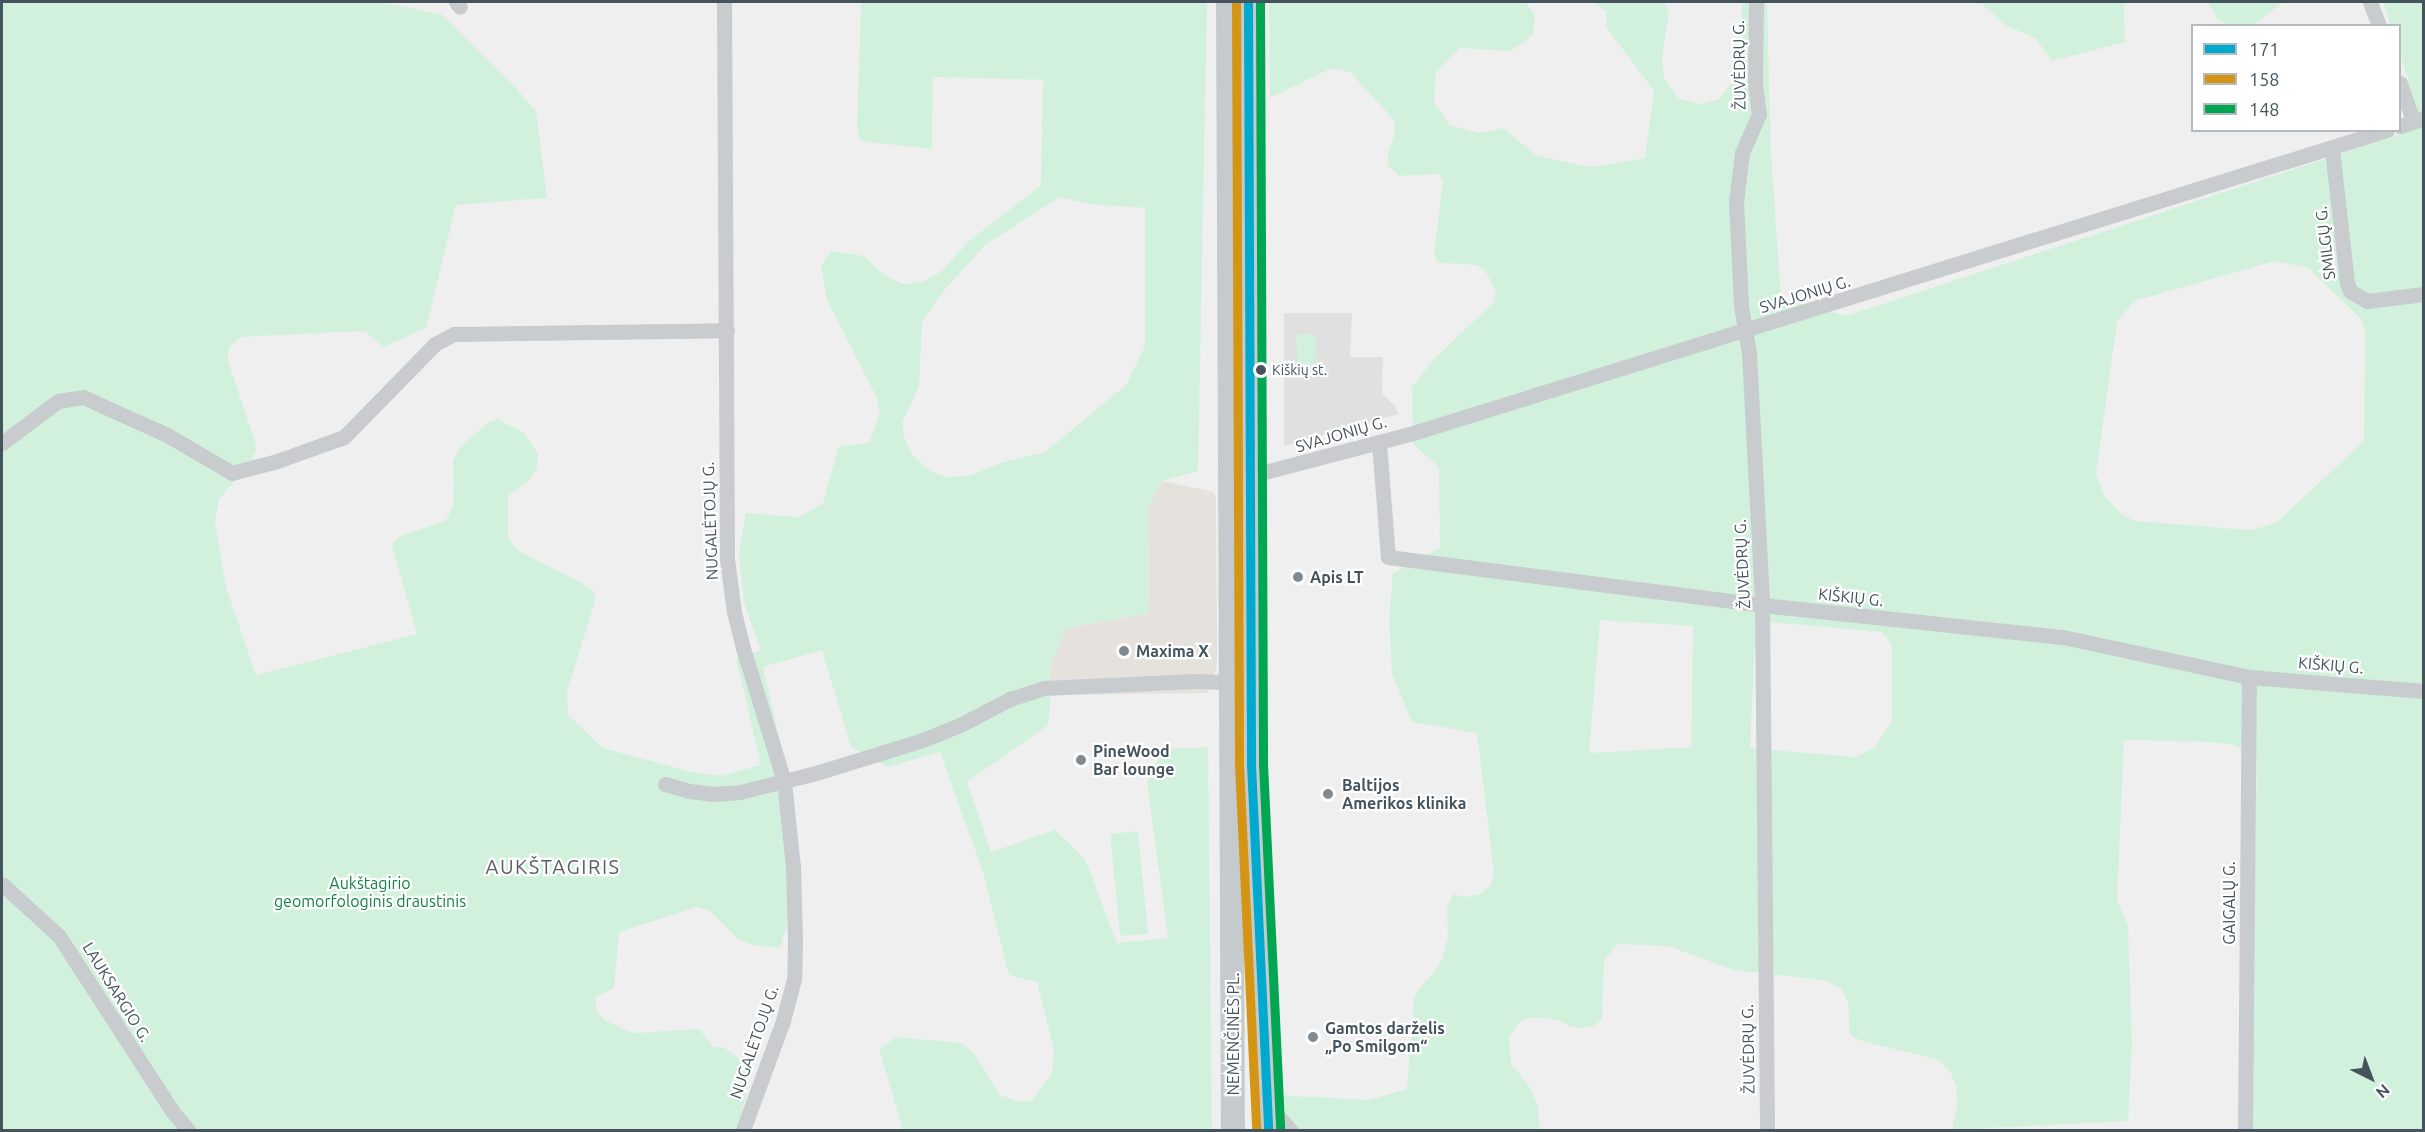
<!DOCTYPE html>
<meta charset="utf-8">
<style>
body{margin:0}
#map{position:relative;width:2425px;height:1132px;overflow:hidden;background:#f0efef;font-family:Ubuntu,sans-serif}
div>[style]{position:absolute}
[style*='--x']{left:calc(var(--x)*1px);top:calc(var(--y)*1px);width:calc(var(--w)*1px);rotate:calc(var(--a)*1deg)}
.commercial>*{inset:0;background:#e5e2dd}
.education>*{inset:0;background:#e1e0e1}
.green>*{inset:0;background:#d2f1dc}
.street>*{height:15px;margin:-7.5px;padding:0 7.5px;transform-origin:7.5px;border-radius:7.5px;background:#c8ccce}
.primary>*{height:24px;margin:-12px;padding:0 12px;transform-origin:12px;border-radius:12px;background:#c5cacd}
.bus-1>*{height:9px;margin:-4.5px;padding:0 4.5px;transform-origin:4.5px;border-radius:4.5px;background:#00a9ce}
.bus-2>*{height:9px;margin:-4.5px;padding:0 4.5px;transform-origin:4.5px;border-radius:4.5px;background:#d39513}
.bus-3>*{height:9px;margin:-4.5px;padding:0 4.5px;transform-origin:4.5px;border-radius:4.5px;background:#00a651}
.dots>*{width:16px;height:16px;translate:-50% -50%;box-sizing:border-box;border:3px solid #fff;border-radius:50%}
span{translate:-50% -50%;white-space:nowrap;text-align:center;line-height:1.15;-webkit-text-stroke:4.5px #fff;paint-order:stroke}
.bus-label{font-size:14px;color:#45535d}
.left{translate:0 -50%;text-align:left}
.street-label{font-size:16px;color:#45535d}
.poi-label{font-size:16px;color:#45535d;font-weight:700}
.park-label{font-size:16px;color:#118444}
.quarter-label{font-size:20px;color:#5b5f64;letter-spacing:1.5px}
.frame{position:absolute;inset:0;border:3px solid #45535d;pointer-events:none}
.legend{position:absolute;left:2191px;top:24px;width:210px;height:108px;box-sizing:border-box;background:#fff;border:2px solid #b5babe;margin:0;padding:8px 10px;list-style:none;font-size:18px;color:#45535d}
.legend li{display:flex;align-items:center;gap:12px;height:30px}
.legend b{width:30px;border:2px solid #b5babe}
.north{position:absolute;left:2341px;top:1048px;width:60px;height:60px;-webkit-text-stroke:4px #fff;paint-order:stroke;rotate:138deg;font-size:16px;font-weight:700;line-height:24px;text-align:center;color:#45535d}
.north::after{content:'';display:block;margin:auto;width:21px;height:27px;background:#45535d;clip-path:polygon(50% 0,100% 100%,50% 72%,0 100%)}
</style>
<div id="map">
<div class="commercial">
<i style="clip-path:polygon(1162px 481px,1214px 492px,1216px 498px,1217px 665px,1208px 693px,1051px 695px,1049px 669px,1066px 628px,1149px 613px,1148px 509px)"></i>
</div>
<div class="education">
<i style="clip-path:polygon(1284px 313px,1352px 313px,1350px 357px,1383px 357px,1382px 394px,1395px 406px,1398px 414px,1284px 446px)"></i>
</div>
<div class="green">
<i style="clip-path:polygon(evenodd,2px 2px,379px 2px,441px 14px,510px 82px,536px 111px,547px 198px,456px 205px,426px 328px,383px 347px,365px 331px,241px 337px,230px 346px,227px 358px,257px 448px,251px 462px,219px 499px,215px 522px,226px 587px,256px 675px,417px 634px,392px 545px,397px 538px,446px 520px,454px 505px,453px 461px,459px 449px,487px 423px,497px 419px,524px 433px,538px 454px,537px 468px,531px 478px,508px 496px,508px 538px,517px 550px,580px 582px,593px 591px,596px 598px,567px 692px,568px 715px,603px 748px,688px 771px,721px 776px,761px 765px,736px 658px,761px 651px,744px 603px,739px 552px,746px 513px,800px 517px,823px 503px,839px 446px,869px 443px,880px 412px,877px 398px,827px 300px,821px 266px,831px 251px,864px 256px,884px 275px,903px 284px,923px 282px,942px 271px,968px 242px,1041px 185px,1043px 80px,933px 77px,932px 149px,860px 141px,857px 129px,861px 2px,1207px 2px,1198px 471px,1162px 481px,1148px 509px,1149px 613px,1066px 628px,1049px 669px,1051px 695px,1048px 725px,967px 782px,991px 852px,1055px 830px,1085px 859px,1117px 943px,1168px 938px,1147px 782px,1163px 749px,1208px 747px,1212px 1130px,903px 1130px,879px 1049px,896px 1037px,962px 1043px,974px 1054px,1000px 1095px,1020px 1102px,1032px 1100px,1052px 1073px,1054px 1050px,1037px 982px,1009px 975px,983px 872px,940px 752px,888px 767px,851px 747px,822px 650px,763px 667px,787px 771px,802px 874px,780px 948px,753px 945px,739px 940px,710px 911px,697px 907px,619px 932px,614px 988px,595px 997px,597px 1011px,604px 1020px,633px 1033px,699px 1029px,713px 1047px,723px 1047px,739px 1058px,749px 1072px,748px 1090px,736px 1130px,2px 1130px,2px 2px,1060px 197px,1089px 204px,1145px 208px,1145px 346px,1126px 385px,1045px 452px,1001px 463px,969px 476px,946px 477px,930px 471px,913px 455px,905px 440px,902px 423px,919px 387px,922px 322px,941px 294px,986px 244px,1060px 197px)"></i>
<i style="clip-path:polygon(evenodd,1269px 2px,1525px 2px,1535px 15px,1533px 35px,1511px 51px,1460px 48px,1436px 72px,1434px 103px,1450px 125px,1479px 133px,1503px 128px,1537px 156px,1591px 167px,1645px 158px,1654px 91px,1606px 27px,1607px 12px,1594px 2px,1665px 2px,1669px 13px,1662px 57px,1664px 79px,1678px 98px,1700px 104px,1719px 99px,1740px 73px,1742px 2px,1767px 2px,1771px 155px,1781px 298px,1846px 316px,2422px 127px,2400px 53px,2400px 26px,2391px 25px,2383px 2px,2423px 2px,2423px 1130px,2250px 1130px,2257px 764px,2235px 745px,2212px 742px,2124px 740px,2117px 900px,2128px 926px,2132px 1042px,2128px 1121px,1952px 1130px,1957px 1106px,1956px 1086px,1950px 1071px,1936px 1059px,1864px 1042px,1850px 1035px,1848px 1003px,1842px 989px,1824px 980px,1734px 970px,1668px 946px,1618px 944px,1604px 960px,1602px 1019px,1595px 1025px,1583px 1028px,1569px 1026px,1557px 1020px,1533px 1017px,1519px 1022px,1509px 1038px,1511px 1064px,1529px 1086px,1538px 1106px,1540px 1130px,1280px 1130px,1278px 1095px,1369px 1100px,1407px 1089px,1414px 996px,1440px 964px,1448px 938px,1447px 908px,1453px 894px,1467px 897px,1480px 894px,1491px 885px,1494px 873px,1477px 733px,1412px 722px,1392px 673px,1389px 618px,1393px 573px,1440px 548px,1439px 467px,1413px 444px,1412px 387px,1433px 360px,1494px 302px,1496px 292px,1486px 272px,1477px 265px,1439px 263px,1434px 255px,1443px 181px,1439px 174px,1399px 176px,1388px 165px,1388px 152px,1395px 133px,1394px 120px,1350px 72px,1332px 68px,1270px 98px,1269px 2px,2275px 261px,2308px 268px,2361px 319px,2365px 331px,2364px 441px,2276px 523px,2251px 530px,2134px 521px,2120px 513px,2104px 496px,2096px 474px,2117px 322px,2134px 301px,2275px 261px,1269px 2px,1600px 620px,1693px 626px,1691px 747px,1589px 753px,1600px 620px,1269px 2px,1756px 621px,1882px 632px,1892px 645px,1892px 721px,1874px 748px,1856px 757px,1750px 748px,1756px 621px)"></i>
<i style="clip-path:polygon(1980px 2px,2124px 2px,2125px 42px,2052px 61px,2035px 38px,2006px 26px)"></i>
<i style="clip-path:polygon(2208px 2px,2283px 2px,2252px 26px,2226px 25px,2217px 19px)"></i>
<i style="clip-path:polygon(1315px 334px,1316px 366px,1298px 367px,1296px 335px)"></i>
<i style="clip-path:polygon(1138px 831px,1148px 934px,1120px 936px,1110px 834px)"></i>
</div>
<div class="street">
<i style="--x:456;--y:2;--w:6;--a:51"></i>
<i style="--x:724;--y:2;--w:557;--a:89.69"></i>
<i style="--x:727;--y:559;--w:53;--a:82.5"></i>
<i style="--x:734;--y:612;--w:37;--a:76"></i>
<i style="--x:743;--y:648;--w:139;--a:72.9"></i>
<i style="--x:784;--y:781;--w:86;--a:84"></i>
<i style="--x:793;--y:867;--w:73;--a:88.4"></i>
<i style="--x:795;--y:940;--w:39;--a:91"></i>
<i style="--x:794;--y:979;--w:43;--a:104.7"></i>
<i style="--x:783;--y:1021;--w:116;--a:110.2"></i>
<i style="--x:1756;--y:2;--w:81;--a:90.7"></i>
<i style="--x:1755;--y:83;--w:31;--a:83"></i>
<i style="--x:1759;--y:114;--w:43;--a:113.6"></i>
<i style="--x:1742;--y:153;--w:49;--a:97"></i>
<i style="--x:1736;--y:202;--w:104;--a:87.2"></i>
<i style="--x:1741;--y:306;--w:48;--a:80.3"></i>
<i style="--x:1749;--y:353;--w:252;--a:87"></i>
<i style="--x:1762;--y:605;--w:525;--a:89.45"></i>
<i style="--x:2370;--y:2;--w:26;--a:69"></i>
<i style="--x:2400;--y:83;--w:40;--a:71.1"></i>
<i style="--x:2400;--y:126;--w:25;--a:-18"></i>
<i style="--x:2332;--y:149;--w:135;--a:83.6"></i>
<i style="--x:2347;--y:283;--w:9;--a:69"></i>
<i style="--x:2350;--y:291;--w:20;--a:30"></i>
<i style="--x:2367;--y:301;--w:57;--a:-7"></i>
<i style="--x:2;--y:443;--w:70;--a:-36.9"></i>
<i style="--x:58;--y:401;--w:25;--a:-9"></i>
<i style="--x:83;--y:397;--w:92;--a:24.3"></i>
<i style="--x:167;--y:435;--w:75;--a:30.3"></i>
<i style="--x:232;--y:473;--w:47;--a:-14.9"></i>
<i style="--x:277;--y:461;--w:71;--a:-19.7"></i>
<i style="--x:344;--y:437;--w:130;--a:-45.6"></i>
<i style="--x:435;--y:344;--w:21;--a:-28"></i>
<i style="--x:454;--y:334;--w:273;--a:-0.8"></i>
<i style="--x:1379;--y:443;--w:114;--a:85.5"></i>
<i style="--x:1388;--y:557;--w:377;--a:7.3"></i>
<i style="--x:1762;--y:605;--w:303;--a:6.1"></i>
<i style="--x:2063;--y:637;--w:190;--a:12.1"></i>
<i style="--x:2249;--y:677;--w:176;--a:4.6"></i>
<i style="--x:1242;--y:478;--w:177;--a:-14.7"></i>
<i style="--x:1413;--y:433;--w:1020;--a:-17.28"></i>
<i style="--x:665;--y:784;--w:25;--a:16"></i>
<i style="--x:689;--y:791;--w:24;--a:7"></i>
<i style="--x:713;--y:794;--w:27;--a:-4"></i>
<i style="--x:740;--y:792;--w:78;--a:-14"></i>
<i style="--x:816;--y:773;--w:109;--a:-17.1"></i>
<i style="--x:920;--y:741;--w:43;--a:-21.8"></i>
<i style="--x:960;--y:725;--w:56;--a:-27.5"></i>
<i style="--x:1010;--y:699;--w:36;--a:-18"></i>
<i style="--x:1044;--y:688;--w:151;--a:-2.7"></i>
<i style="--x:1195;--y:681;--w:37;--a:2"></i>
<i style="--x:2;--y:884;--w:77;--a:42.4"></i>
<i style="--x:59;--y:936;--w:208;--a:57.1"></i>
<i style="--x:172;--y:1111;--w:25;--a:50"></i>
<i style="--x:1268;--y:1106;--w:33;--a:47"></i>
<i style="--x:2245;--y:1130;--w:453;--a:-89.5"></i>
</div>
<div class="primary">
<i style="--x:1228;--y:2;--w:1128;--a:89.75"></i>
<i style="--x:1248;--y:2;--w:762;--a:89.77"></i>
<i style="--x:1251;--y:764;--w:144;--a:88"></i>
<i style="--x:1256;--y:908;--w:222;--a:86.9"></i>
</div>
<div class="bus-1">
<i style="--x:1248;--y:2;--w:762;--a:89.77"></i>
<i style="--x:1251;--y:764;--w:366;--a:87.3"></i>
</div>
<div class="bus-2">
<i style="--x:1236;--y:2;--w:762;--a:89.77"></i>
<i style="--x:1239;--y:764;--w:366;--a:87.3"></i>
</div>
<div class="bus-3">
<i style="--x:1260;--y:2;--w:762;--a:89.77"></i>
<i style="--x:1263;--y:764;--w:365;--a:87.3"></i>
</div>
<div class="dots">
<i style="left:1261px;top:370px;background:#45535d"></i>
<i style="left:1298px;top:577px;background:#818a90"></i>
<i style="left:1124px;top:651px;background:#818a90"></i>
<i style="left:1081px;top:760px;background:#818a90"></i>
<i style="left:1328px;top:794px;background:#818a90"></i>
<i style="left:1313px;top:1037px;background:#818a90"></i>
</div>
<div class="bus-label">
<span class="left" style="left:1272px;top:370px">Kiškių st.</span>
</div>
<div class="street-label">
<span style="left:1739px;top:65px;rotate:-91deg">ŽUVĖDRŲ G.</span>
<span style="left:2325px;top:243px;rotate:-97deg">SMILGŲ G.</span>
<span style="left:1805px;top:294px;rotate:-17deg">SVAJONIŲ G.</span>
<span style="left:1341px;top:434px;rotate:-16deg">SVAJONIŲ G.</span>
<span style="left:710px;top:521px;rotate:-92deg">NUGALĖTOJŲ G.</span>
<span style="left:1742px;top:564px;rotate:-93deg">ŽUVĖDRŲ G.</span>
<span style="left:1851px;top:597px;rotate:6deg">KIŠKIŲ G.</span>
<span style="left:2331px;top:665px;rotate:5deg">KIŠKIŲ G.</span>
<span style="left:2229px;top:903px;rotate:-90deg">GAIGALŲ G.</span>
<span style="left:117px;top:992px;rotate:58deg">LAUKSARGIO G.</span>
<span style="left:1233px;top:1034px;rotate:-90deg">NEMENČINĖS PL.</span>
<span style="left:754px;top:1042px;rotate:-71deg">NUGALĖTOJŲ G.</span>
<span style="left:1748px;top:1049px;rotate:-91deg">ŽUVĖDRŲ G.</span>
</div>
<div class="poi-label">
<span class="left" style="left:1310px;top:577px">Apis LT</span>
<span class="left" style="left:1136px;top:651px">Maxima X</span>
<span class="left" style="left:1093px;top:760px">PineWood<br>Bar lounge</span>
<span class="left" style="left:1342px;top:794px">Baltijos<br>Amerikos klinika</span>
<span class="left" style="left:1325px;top:1037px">Gamtos darželis<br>„Po Smilgom“</span>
</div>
<div class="park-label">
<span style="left:370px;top:892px">Aukštagirio<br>geomorfologinis draustinis</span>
</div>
<div class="quarter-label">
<span style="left:553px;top:866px">AUKŠTAGIRIS</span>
</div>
<div class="frame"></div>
<ul class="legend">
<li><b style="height:8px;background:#00a9ce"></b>171</li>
<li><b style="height:8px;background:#d39513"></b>158</li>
<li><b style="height:8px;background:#00a651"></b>148</li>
</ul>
<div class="north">N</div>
</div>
